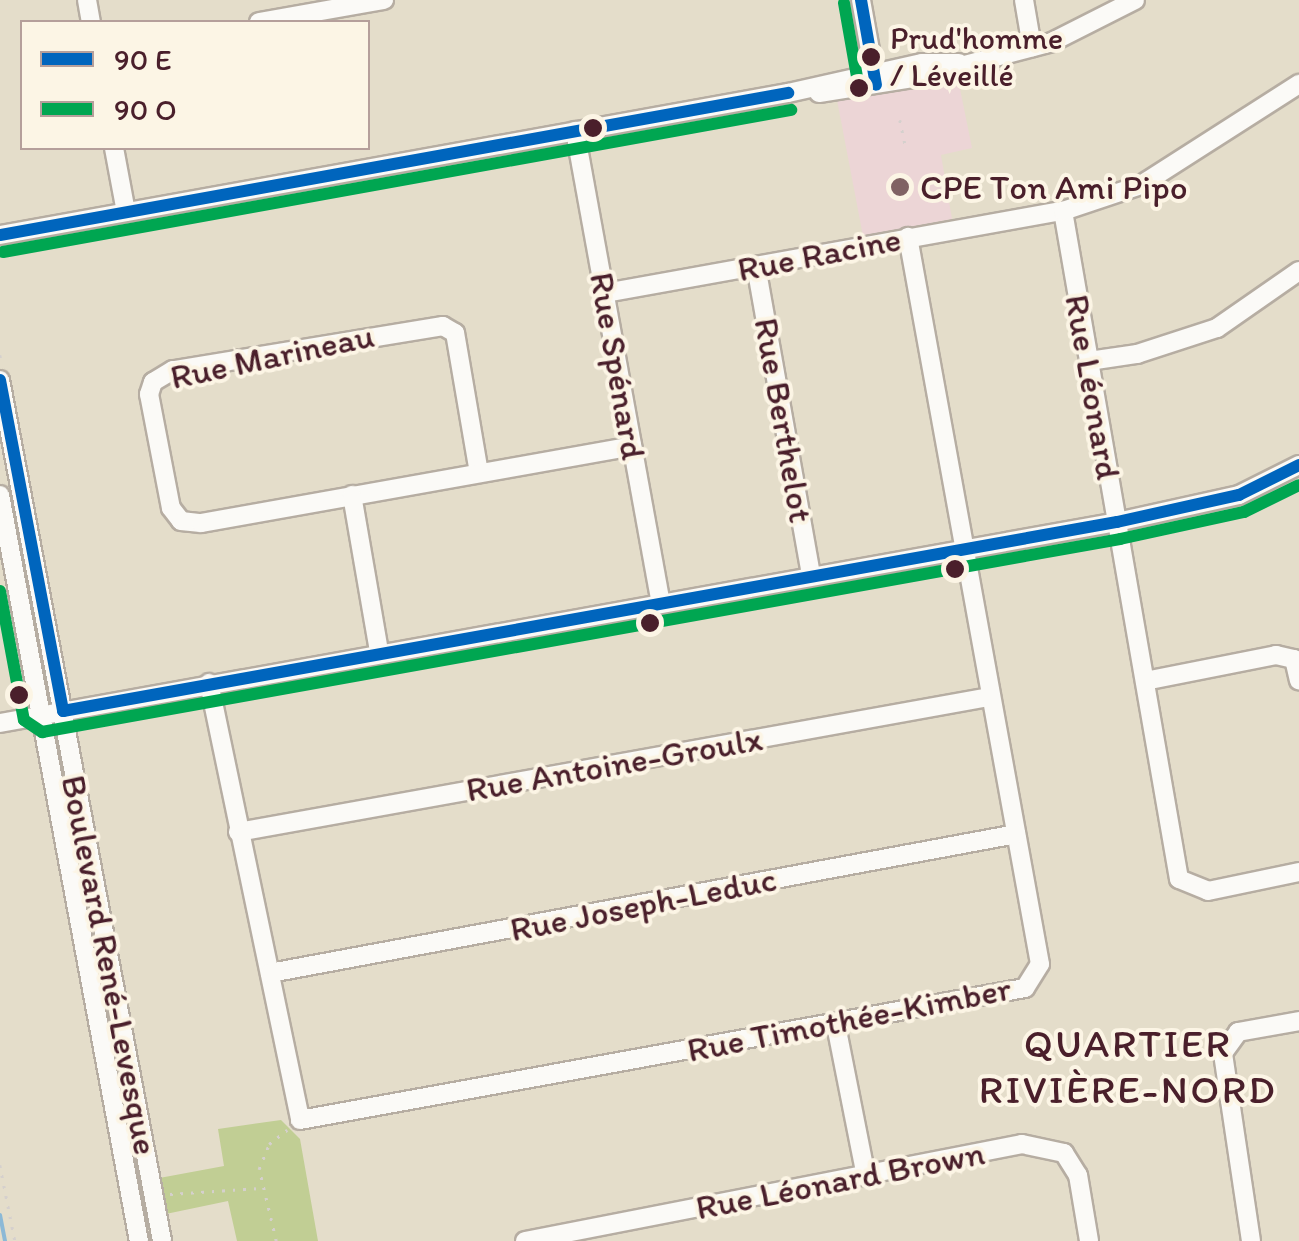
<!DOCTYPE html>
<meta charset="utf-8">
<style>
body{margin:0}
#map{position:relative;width:1299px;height:1241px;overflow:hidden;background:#e4ddca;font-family:Itim,sans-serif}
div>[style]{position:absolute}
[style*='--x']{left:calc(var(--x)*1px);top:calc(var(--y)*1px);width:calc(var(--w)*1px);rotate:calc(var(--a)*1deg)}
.built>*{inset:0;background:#ecd5d6}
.green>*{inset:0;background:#c1ce94}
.stream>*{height:4px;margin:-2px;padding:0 2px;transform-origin:2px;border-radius:2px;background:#8cb9d6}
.path>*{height:2.5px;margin-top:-1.25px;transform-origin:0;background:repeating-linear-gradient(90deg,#d5d0cd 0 2.5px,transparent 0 10.5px)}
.roads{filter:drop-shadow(2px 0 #b6ada2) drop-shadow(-2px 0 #b6ada2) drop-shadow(0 2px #b6ada2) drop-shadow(0 -2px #b6ada2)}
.street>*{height:18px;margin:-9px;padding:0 9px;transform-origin:9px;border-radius:9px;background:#fbfaf7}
.bus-1>*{height:12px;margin:-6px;padding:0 6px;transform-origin:6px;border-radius:6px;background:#0065bd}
.bus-2>*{height:12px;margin:-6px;padding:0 6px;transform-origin:6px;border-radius:6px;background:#00a651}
.dots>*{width:28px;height:28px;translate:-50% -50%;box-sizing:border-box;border:5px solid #fcf5e5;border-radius:50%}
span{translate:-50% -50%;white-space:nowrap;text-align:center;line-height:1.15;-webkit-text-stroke:8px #fcf5e5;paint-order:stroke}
.bus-label{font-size:32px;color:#4a1f2b}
.left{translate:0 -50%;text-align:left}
.poi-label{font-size:35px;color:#4a1f2b}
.street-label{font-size:35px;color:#4a1f2b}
.quarter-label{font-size:40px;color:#4a1f2b;letter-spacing:2.5px}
.legend{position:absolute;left:20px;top:20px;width:350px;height:130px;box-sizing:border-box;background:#fcf5e5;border:2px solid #b59f9b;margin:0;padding:12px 18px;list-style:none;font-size:30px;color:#4a1f2b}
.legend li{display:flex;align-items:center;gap:20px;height:50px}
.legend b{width:50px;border:2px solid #b59f9b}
</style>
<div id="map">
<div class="built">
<i style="clip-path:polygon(958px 79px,972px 148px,941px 155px,952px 219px,863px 236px,837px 100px)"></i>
</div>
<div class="green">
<i style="clip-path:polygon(281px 1120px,300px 1139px,318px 1241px,237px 1241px,228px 1201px,161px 1215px,154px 1179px,224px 1166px,218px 1129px)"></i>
</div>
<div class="stream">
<i style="--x:0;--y:1215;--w:26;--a:79"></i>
</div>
<div class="path">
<i style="--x:900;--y:120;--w:25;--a:78"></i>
<i style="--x:0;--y:355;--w:10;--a:79"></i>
<i style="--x:0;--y:1165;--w:77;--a:78.8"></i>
<i style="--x:170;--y:1194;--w:91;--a:-3.8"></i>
<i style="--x:276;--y:1241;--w:74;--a:-103.3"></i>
<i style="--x:259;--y:1169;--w:27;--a:-68"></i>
<i style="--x:269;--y:1144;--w:23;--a:-38"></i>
</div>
<div class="roads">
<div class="street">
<i style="--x:87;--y:0;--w:22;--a:80"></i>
<i style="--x:861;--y:0;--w:84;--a:79.8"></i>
<i style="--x:1024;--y:0;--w:48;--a:80.3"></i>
<i style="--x:259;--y:22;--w:127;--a:-10"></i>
<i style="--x:819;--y:93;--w:101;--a:-9.1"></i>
<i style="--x:919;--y:77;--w:138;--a:-14.7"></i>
<i style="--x:1052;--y:42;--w:93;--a:-26.8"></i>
<i style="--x:575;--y:131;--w:478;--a:79.7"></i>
<i style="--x:114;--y:148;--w:65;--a:79.4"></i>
<i style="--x:1063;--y:211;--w:678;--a:80.15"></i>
<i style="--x:1179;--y:879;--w:31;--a:22"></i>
<i style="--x:1208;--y:891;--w:93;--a:-11.8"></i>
<i style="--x:0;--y:235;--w:801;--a:-10.22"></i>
<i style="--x:788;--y:93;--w:137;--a:-12.6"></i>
<i style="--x:922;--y:63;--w:37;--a:0"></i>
<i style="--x:756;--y:266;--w:313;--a:79.9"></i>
<i style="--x:605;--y:293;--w:465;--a:-10.2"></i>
<i style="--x:1063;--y:211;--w:82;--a:-18.4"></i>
<i style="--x:1141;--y:185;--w:188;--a:-32.6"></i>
<i style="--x:1089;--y:361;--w:49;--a:-8.3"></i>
<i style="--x:1137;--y:354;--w:84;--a:-18"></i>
<i style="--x:1217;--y:328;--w:100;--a:-34.8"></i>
<i style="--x:0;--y:380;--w:876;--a:79.34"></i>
<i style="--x:479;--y:473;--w:142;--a:-99.7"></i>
<i style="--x:455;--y:333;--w:14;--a:-150"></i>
<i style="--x:443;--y:326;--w:274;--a:170.7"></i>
<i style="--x:173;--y:370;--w:23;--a:149"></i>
<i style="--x:153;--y:382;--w:13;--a:108"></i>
<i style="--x:149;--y:394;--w:116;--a:79.1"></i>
<i style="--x:171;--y:508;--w:16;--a:52"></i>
<i style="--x:181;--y:521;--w:20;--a:6"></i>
<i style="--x:201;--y:523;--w:438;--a:-10.1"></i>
<i style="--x:0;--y:495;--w:759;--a:79.45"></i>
<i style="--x:352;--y:495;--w:159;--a:80.2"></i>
<i style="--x:1145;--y:681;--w:134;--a:-11.2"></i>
<i style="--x:1276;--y:655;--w:18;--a:13"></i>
<i style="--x:1294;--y:659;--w:22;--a:77"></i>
<i style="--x:209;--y:683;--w:446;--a:78.2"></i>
<i style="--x:300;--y:1120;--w:737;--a:-10.32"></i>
<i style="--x:1025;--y:988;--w:28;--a:-58"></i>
<i style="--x:1040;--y:964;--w:739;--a:-100.29"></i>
<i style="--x:0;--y:723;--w:1135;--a:-10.2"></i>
<i style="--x:1117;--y:522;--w:125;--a:-12.5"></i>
<i style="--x:1239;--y:495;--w:67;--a:-26.6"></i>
<i style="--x:238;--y:832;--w:763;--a:-10.19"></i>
<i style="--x:270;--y:973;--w:759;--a:-10.55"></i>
<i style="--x:836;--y:1025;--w:155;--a:78.8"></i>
<i style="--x:525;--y:1241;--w:506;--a:-11.04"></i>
<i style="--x:1022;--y:1144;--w:43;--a:12.1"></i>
<i style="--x:1064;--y:1153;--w:26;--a:58"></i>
<i style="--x:1078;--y:1175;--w:67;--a:80.5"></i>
<i style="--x:1251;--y:1241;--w:190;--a:-98.5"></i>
<i style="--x:1223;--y:1053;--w:26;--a:-54"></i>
<i style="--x:1238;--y:1032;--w:62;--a:-10.2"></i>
</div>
</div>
<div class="bus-1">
<i style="--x:861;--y:0;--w:86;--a:80"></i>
<i style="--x:0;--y:235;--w:801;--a:-10.22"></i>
<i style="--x:0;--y:380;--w:337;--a:79.2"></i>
<i style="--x:63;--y:711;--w:1071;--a:-10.17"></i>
<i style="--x:1117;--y:522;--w:125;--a:-12.5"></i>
<i style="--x:1239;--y:495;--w:67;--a:-26.6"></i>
</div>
<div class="bus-2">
<i style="--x:844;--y:3;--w:86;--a:80"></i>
<i style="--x:3;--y:252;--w:801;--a:-10.22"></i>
<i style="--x:0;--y:591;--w:131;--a:79.5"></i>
<i style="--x:24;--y:720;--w:22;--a:34"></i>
<i style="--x:42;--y:732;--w:1095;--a:-10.15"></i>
<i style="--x:1120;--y:539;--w:127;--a:-12.3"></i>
<i style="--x:1244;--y:512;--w:61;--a:-26.1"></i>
</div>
<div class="dots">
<i style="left:871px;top:57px;background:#4a1f2b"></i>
<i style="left:859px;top:88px;background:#4a1f2b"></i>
<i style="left:593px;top:128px;background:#4a1f2b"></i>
<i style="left:900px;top:187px;background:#806263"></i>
<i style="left:955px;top:569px;background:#4a1f2b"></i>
<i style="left:650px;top:623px;background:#4a1f2b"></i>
<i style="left:19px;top:695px;background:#4a1f2b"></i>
</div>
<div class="bus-label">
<span class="left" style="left:890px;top:57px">Prud'homme<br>/ Léveillé</span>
</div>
<div class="poi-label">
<span class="left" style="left:920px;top:187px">CPE Ton Ami Pipo</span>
</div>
<div class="street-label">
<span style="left:819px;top:254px;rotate:-11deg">Rue Racine</span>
<span style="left:272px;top:356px;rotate:-12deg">Rue Marineau</span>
<span style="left:618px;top:366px;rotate:80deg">Rue Spénard</span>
<span style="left:1093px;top:387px;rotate:80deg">Rue Léonard</span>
<span style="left:784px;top:420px;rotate:80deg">Rue Berthelot</span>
<span style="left:614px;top:764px;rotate:-10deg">Rue Antoine-Groulx</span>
<span style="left:643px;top:904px;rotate:-11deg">Rue Joseph-Leduc</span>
<span style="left:110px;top:965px;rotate:79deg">Boulevard René-Levesque</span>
<span style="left:849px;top:1019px;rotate:-11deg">Rue Timothée-Kimber</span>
<span style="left:840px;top:1180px;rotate:-11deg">Rue Léonard Brown</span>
</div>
<div class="quarter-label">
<span style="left:1128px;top:1066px">QUARTIER<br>RIVIÈRE-NORD</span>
</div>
<ul class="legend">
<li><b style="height:12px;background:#0065bd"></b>90 E</li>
<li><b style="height:12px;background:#00a651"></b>90 O</li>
</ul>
</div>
